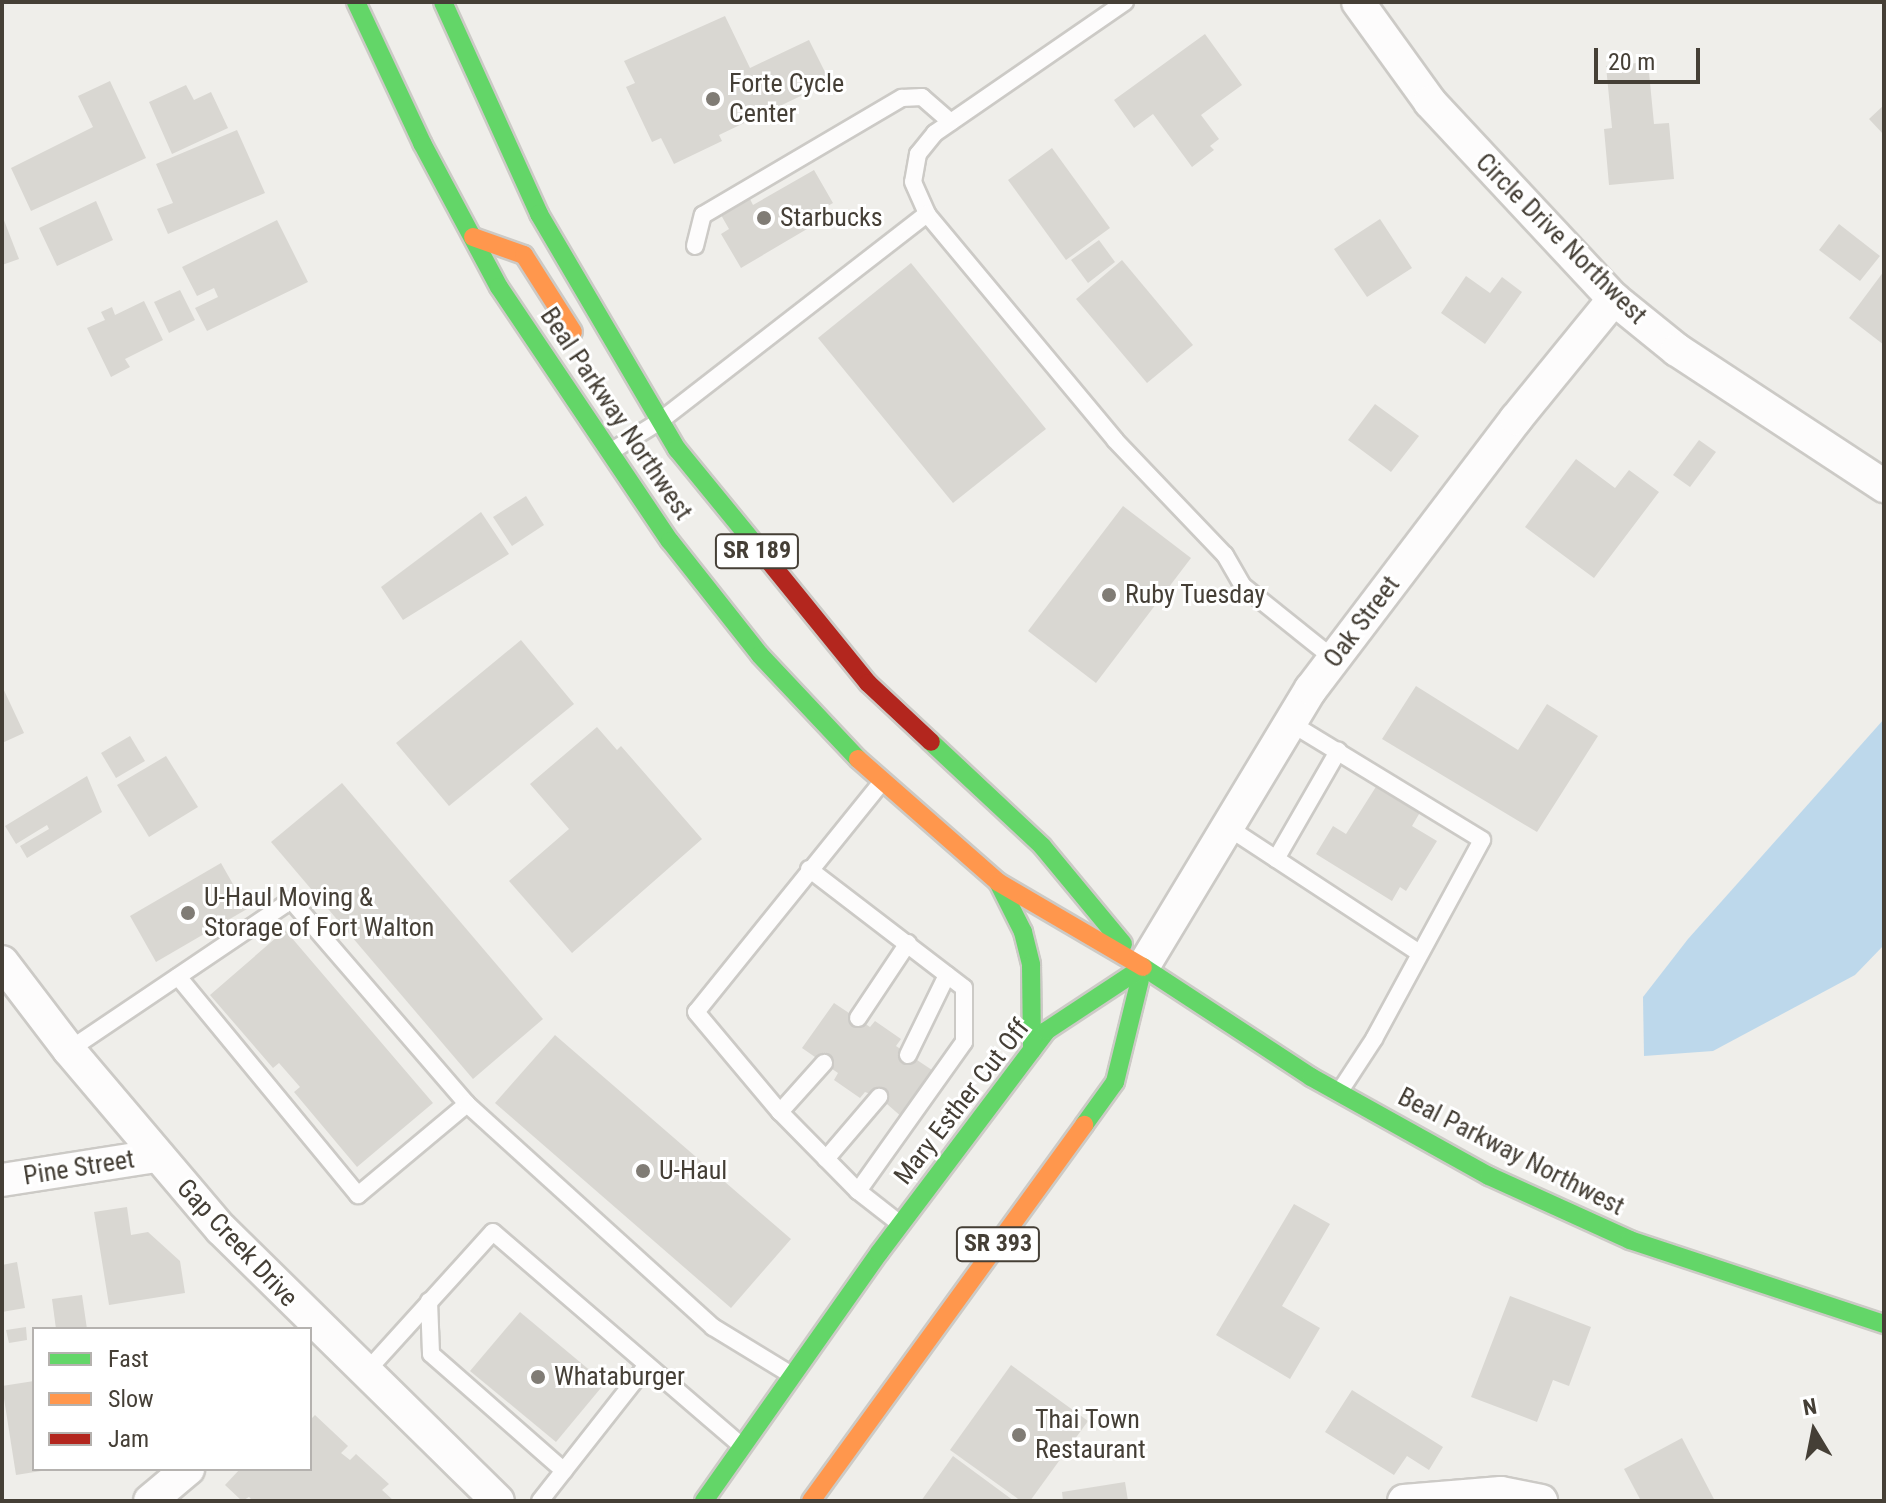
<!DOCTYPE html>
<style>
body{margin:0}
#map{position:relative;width:1886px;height:1503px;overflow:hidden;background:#efeeea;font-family:"Roboto Condensed",sans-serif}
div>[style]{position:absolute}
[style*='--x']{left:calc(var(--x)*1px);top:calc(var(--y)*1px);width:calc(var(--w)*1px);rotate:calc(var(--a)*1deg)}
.water>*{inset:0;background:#bdd8eb}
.building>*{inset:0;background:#d9d7d2}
.roads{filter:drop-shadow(2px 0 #cccac6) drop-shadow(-2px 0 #cccac6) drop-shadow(0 2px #cccac6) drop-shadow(0 -2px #cccac6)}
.lane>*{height:16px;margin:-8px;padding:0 8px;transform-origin:8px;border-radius:8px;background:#fdfcfc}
.street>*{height:32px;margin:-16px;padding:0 16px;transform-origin:16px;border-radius:16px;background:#fdfcfc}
.fast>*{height:18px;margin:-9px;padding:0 9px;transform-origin:9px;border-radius:9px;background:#63d668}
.slow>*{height:18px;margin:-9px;padding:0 9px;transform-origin:9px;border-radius:9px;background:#ff974d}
.jam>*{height:18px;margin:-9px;padding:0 9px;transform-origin:9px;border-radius:9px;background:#b3261e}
.dots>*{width:22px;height:22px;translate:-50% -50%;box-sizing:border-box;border:4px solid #fff;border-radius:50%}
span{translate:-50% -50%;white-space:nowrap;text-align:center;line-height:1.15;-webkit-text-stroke:6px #fff;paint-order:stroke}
.shield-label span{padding:2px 6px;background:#fff;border:2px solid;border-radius:6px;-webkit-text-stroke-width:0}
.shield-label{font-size:24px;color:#453f36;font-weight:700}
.poi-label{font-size:26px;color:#453f36}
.left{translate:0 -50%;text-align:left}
.street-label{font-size:26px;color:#453f36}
.frame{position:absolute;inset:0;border:4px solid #453f36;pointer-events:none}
.legend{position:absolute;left:32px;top:1327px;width:280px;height:144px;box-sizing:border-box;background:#fff;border:2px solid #b5b2af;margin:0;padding:10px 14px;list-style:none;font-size:24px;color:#453f36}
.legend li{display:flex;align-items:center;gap:16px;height:40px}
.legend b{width:40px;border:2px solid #b5b2af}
.north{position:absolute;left:1774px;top:1391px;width:80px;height:80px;-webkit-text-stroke:6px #fff;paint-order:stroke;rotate:350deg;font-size:22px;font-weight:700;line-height:32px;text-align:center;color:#453f36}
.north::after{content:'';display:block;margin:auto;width:28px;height:36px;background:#453f36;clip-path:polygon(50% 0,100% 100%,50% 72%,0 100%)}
.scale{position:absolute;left:1594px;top:48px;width:106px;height:36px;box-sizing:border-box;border:4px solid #453f36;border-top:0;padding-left:10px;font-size:24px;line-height:28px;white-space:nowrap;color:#453f36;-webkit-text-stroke:6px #fff;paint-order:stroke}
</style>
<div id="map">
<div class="water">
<i style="clip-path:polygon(1884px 719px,1884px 945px,1855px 975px,1713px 1051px,1644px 1056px,1643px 997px,1688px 939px)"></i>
</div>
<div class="building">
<i style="clip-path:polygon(725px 16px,750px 68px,809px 40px,830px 82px,719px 135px,722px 141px,674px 164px,661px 138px,652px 142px,626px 87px,635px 83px,624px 61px)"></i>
<i style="clip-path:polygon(1205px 34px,1242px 85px,1201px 115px,1219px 139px,1210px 146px,1214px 150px,1192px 167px,1153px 114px,1134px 128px,1114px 100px)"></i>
<i style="clip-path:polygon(1648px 62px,1654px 124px,1669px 123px,1674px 179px,1609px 185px,1604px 129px,1612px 128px,1606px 66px)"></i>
<i style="clip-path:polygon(110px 81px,146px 158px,31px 211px,11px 168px,93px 127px,78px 96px)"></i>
<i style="clip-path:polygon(186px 85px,194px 100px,211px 92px,228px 128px,172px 154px,149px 102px)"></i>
<i style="clip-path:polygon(1884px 105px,1884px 135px,1869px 119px)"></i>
<i style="clip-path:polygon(237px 130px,265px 193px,168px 234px,157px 209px,173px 203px,156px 164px)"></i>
<i style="clip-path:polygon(1052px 148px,1110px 228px,1066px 260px,1008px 180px)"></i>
<i style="clip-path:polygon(814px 170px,833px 203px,802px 220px,807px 229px,741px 268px,721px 234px,729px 229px,721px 215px,750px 199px,753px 205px)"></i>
<i style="clip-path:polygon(96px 201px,113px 240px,57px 266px,39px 228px)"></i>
<i style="clip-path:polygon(2px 215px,19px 259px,2px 265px)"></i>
<i style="clip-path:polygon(1380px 219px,1412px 268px,1367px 297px,1334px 249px)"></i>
<i style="clip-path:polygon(277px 220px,308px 282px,207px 331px,195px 308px,218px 297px,214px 288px,197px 296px,182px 267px)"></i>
<i style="clip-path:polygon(1839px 224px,1880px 256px,1860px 281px,1819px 250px)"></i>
<i style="clip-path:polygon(1099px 240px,1115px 262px,1088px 283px,1071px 260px)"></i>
<i style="clip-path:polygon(1122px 260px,1193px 345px,1147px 383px,1076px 299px)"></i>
<i style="clip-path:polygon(911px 263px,1046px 429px,953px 503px,818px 338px)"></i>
<i style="clip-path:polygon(1884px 271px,1884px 345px,1849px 318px)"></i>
<i style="clip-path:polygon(1466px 276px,1490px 293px,1502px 277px,1522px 292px,1485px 344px,1441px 313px)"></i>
<i style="clip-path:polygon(180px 290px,195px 320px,169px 333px,154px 302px)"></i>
<i style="clip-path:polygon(144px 301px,163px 340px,125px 359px,130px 367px,111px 377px,87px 328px,105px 320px,101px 312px,112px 307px,115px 315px)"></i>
<i style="clip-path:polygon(1375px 404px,1419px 436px,1391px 472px,1348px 440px)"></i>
<i style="clip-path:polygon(1699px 440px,1716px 452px,1690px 487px,1673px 475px)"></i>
<i style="clip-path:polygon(1576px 459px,1615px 488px,1629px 470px,1659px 492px,1594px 578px,1525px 527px)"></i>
<i style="clip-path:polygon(526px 496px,544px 525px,512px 546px,493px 517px)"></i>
<i style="clip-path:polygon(1123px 506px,1191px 558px,1096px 683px,1028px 631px)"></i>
<i style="clip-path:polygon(481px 512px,509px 554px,403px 620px,381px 587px)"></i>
<i style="clip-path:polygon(521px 640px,574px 704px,449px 806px,396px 743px)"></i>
<i style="clip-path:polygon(2px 686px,24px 733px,2px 743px)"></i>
<i style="clip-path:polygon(1416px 686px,1518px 750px,1547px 704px,1598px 736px,1537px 832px,1382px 739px)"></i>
<i style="clip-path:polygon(597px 727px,617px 750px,621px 746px,702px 839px,572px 953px,509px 881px,569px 829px,530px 784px)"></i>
<i style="clip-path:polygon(130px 736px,145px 761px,116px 778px,101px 753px)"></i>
<i style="clip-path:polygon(166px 756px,198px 807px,149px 837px,117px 785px)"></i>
<i style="clip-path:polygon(87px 776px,102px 812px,27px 858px,20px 846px,49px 829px,47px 825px,16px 844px,5px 826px)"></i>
<i style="clip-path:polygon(1379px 782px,1422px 809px,1412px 826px,1437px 841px,1406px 891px,1400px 887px,1392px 901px,1316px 854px,1333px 826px,1346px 834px)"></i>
<i style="clip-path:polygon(342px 783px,543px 1019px,473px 1079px,271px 842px)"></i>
<i style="clip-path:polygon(221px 863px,247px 909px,156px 962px,130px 916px)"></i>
<i style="clip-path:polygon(285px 930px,433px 1103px,357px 1167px,294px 1092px,300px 1087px,279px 1063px,273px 1068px,210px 995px)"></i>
<i style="clip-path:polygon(834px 1003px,870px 1027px,875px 1021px,901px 1039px,896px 1046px,935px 1072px,903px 1118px,879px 1097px,865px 1092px,860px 1098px,834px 1080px,838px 1073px,802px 1048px)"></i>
<i style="clip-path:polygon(555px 1035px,791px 1239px,731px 1308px,495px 1103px)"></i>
<i style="clip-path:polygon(1294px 1204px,1330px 1224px,1282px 1306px,1320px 1328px,1290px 1379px,1216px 1335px)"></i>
<i style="clip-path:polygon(127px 1207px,131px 1235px,148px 1232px,180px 1261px,185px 1293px,109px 1305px,94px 1212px)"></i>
<i style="clip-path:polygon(17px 1262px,25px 1308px,2px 1312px,2px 1265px)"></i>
<i style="clip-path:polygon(82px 1295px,87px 1329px,56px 1329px,52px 1299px)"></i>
<i style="clip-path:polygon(1510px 1296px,1591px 1327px,1569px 1386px,1553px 1380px,1537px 1422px,1471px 1397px)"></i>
<i style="clip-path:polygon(520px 1312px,605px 1383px,556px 1442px,470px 1371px)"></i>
<i style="clip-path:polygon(26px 1327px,27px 1340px,9px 1343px,6px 1330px)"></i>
<i style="clip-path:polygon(1011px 1365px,1088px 1421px,1030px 1501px,1021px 1501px,950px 1450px)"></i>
<i style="clip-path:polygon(34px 1381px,34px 1469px,41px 1471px,16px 1475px,2px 1386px)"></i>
<i style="clip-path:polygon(1352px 1390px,1443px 1447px,1429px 1470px,1407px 1456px,1394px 1475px,1325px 1432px)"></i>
<i style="clip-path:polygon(315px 1415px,348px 1446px,341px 1453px,350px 1460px,356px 1454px,389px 1484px,382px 1490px,394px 1501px,253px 1501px,249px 1497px,242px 1501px,225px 1485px,240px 1469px,310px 1469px,310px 1420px)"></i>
<i style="clip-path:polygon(1682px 1438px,1715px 1501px,1641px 1501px,1624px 1469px)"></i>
<i style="clip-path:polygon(953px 1456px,1010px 1498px,1014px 1501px,921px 1501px)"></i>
<i style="clip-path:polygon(1125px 1482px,1128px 1501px,1063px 1501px,1062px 1492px)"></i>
</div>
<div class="roads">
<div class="lane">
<i style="--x:1125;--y:2;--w:231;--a:145.4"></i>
<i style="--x:935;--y:133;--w:27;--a:129"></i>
<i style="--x:918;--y:154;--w:28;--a:100"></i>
<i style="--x:913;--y:182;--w:35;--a:66"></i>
<i style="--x:927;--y:214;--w:294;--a:50.2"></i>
<i style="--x:1115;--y:440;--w:159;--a:46.3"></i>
<i style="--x:1225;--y:555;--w:36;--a:60"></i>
<i style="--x:1243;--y:586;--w:117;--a:38.7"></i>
<i style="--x:695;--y:246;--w:32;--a:-76"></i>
<i style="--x:703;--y:215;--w:231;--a:-30.5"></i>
<i style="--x:902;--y:98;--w:20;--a:-3"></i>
<i style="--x:922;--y:97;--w:38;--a:41"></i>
<i style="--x:610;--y:452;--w:59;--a:-31.8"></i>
<i style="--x:660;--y:421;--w:338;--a:-37.8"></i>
<i style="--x:1289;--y:722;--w:226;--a:31.4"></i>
<i style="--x:1482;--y:840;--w:226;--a:118.5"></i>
<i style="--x:1374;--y:1039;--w:62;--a:123.2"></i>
<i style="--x:881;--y:783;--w:294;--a:128.9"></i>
<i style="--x:696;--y:1012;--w:131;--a:50"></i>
<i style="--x:780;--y:1112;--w:111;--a:45.4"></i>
<i style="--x:858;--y:1191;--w:52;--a:38"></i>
<i style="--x:1226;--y:826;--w:230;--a:33.3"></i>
<i style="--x:1276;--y:859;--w:125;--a:-60.1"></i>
<i style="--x:809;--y:869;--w:195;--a:37.5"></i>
<i style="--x:964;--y:988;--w:54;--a:90"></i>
<i style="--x:964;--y:1042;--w:183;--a:125.4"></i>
<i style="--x:858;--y:1018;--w:90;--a:-56.3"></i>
<i style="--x:69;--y:1050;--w:268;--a:-34"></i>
<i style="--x:291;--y:900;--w:269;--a:49.2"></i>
<i style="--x:467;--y:1104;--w:142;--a:140.1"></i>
<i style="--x:358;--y:1195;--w:283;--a:-129.5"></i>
<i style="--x:908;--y:1055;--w:89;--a:-64"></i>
<i style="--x:467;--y:1104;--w:332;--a:42.2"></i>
<i style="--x:713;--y:1327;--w:90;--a:31.4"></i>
<i style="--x:780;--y:1112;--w:66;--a:-48.1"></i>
<i style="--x:826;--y:1159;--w:82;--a:-49.5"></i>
<i style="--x:429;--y:1301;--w:53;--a:87.8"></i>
<i style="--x:431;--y:1354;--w:177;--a:41.3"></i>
<i style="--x:365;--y:1373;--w:190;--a:-47.8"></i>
<i style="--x:493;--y:1232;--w:327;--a:40.7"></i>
<i style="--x:540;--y:1501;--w:173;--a:-51.8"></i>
</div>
<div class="street">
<i style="--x:1358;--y:2;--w:123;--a:54.2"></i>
<i style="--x:1430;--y:102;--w:270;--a:47"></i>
<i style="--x:1614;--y:299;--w:81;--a:39"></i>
<i style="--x:1677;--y:350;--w:248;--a:33.3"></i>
<i style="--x:2;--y:962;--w:111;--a:52.7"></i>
<i style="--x:69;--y:1050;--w:235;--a:49.7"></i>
<i style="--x:221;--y:1229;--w:388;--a:44.5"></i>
<i style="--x:1143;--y:967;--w:325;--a:-58.9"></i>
<i style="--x:1311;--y:689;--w:339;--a:-52.8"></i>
<i style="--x:1516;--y:419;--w:155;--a:-50.8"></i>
<i style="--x:2;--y:1180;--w:156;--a:-8.9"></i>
<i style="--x:150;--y:1501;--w:50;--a:-40.1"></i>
<i style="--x:1404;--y:1501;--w:97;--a:-4.7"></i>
<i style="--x:1501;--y:1493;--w:41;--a:11.3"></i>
</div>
<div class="fast">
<i style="--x:356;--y:2;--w:156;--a:64.9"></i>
<i style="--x:422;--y:143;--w:163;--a:61.9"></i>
<i style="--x:499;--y:287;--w:306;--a:56.1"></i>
<i style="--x:670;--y:541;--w:145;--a:51.7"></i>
<i style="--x:760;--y:655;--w:143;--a:46.7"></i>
<i style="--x:443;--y:2;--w:233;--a:65.6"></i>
<i style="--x:539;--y:214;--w:273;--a:59.6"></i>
<i style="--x:677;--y:449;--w:144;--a:50.7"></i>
<i style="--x:931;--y:742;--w:152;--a:43.1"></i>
<i style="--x:1042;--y:846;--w:127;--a:50.4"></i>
<i style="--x:998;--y:882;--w:56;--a:63.4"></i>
<i style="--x:1023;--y:932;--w:34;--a:76"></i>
<i style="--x:1031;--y:965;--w:85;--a:89.3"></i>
<i style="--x:1143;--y:967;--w:201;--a:33.2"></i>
<i style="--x:1311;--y:1077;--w:204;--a:29.1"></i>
<i style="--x:1489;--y:1176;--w:155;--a:24.4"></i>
<i style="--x:1630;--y:1240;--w:268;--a:18.3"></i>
<i style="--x:1084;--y:1125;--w:53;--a:-54.2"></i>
<i style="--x:1115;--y:1082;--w:118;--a:-76.3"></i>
<i style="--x:704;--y:1501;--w:304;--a:-54.8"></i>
<i style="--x:879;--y:1253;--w:278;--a:-53"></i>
<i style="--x:1046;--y:1031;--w:116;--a:-33.4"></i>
</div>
<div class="slow">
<i style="--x:473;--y:237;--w:54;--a:19.4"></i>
<i style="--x:524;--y:255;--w:91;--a:57.5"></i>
<i style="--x:858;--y:759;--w:186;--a:41.3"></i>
<i style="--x:998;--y:882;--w:168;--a:30.4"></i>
<i style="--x:811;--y:1501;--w:465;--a:-54"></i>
</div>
<div class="jam">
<i style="--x:768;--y:560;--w:159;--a:50.9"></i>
<i style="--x:868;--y:683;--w:86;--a:43.1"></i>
</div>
</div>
<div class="dots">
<i style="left:713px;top:99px;background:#807c75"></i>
<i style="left:764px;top:218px;background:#807c75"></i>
<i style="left:1109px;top:595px;background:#807c75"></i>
<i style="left:188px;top:913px;background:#807c75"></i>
<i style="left:643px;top:1171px;background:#807c75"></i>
<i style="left:538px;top:1377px;background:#807c75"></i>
<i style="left:1019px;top:1435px;background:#807c75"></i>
</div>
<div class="shield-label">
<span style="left:757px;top:551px">SR 189</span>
<span style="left:998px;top:1244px">SR 393</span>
</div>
<div class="poi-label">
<span class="left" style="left:729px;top:99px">Forte Cycle<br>Center</span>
<span class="left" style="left:780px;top:218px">Starbucks</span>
<span class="left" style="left:1125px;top:595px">Ruby Tuesday</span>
<span class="left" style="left:204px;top:913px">U-Haul Moving &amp;<br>Storage of Fort Walton</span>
<span class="left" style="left:659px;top:1171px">U-Haul</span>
<span class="left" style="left:554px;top:1377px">Whataburger</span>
<span class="left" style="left:1035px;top:1435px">Thai Town<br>Restaurant</span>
</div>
<div class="street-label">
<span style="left:1561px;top:239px;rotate:45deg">Circle Drive Northwest</span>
<span style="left:616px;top:414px;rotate:56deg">Beal Parkway Northwest</span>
<span style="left:1362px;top:622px;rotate:-53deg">Oak Street</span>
<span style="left:962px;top:1102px;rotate:-52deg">Mary Esther Cut Off</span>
<span style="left:1511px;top:1152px;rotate:27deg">Beal Parkway Northwest</span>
<span style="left:79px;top:1168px;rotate:-9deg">Pine Street</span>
<span style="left:237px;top:1243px;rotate:47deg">Gap Creek Drive</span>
</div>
<div class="frame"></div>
<ul class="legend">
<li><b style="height:10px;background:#63d668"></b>Fast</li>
<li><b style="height:10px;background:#ff974d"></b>Slow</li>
<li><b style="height:10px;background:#b3261e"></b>Jam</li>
</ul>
<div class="north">N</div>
<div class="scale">20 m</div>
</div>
